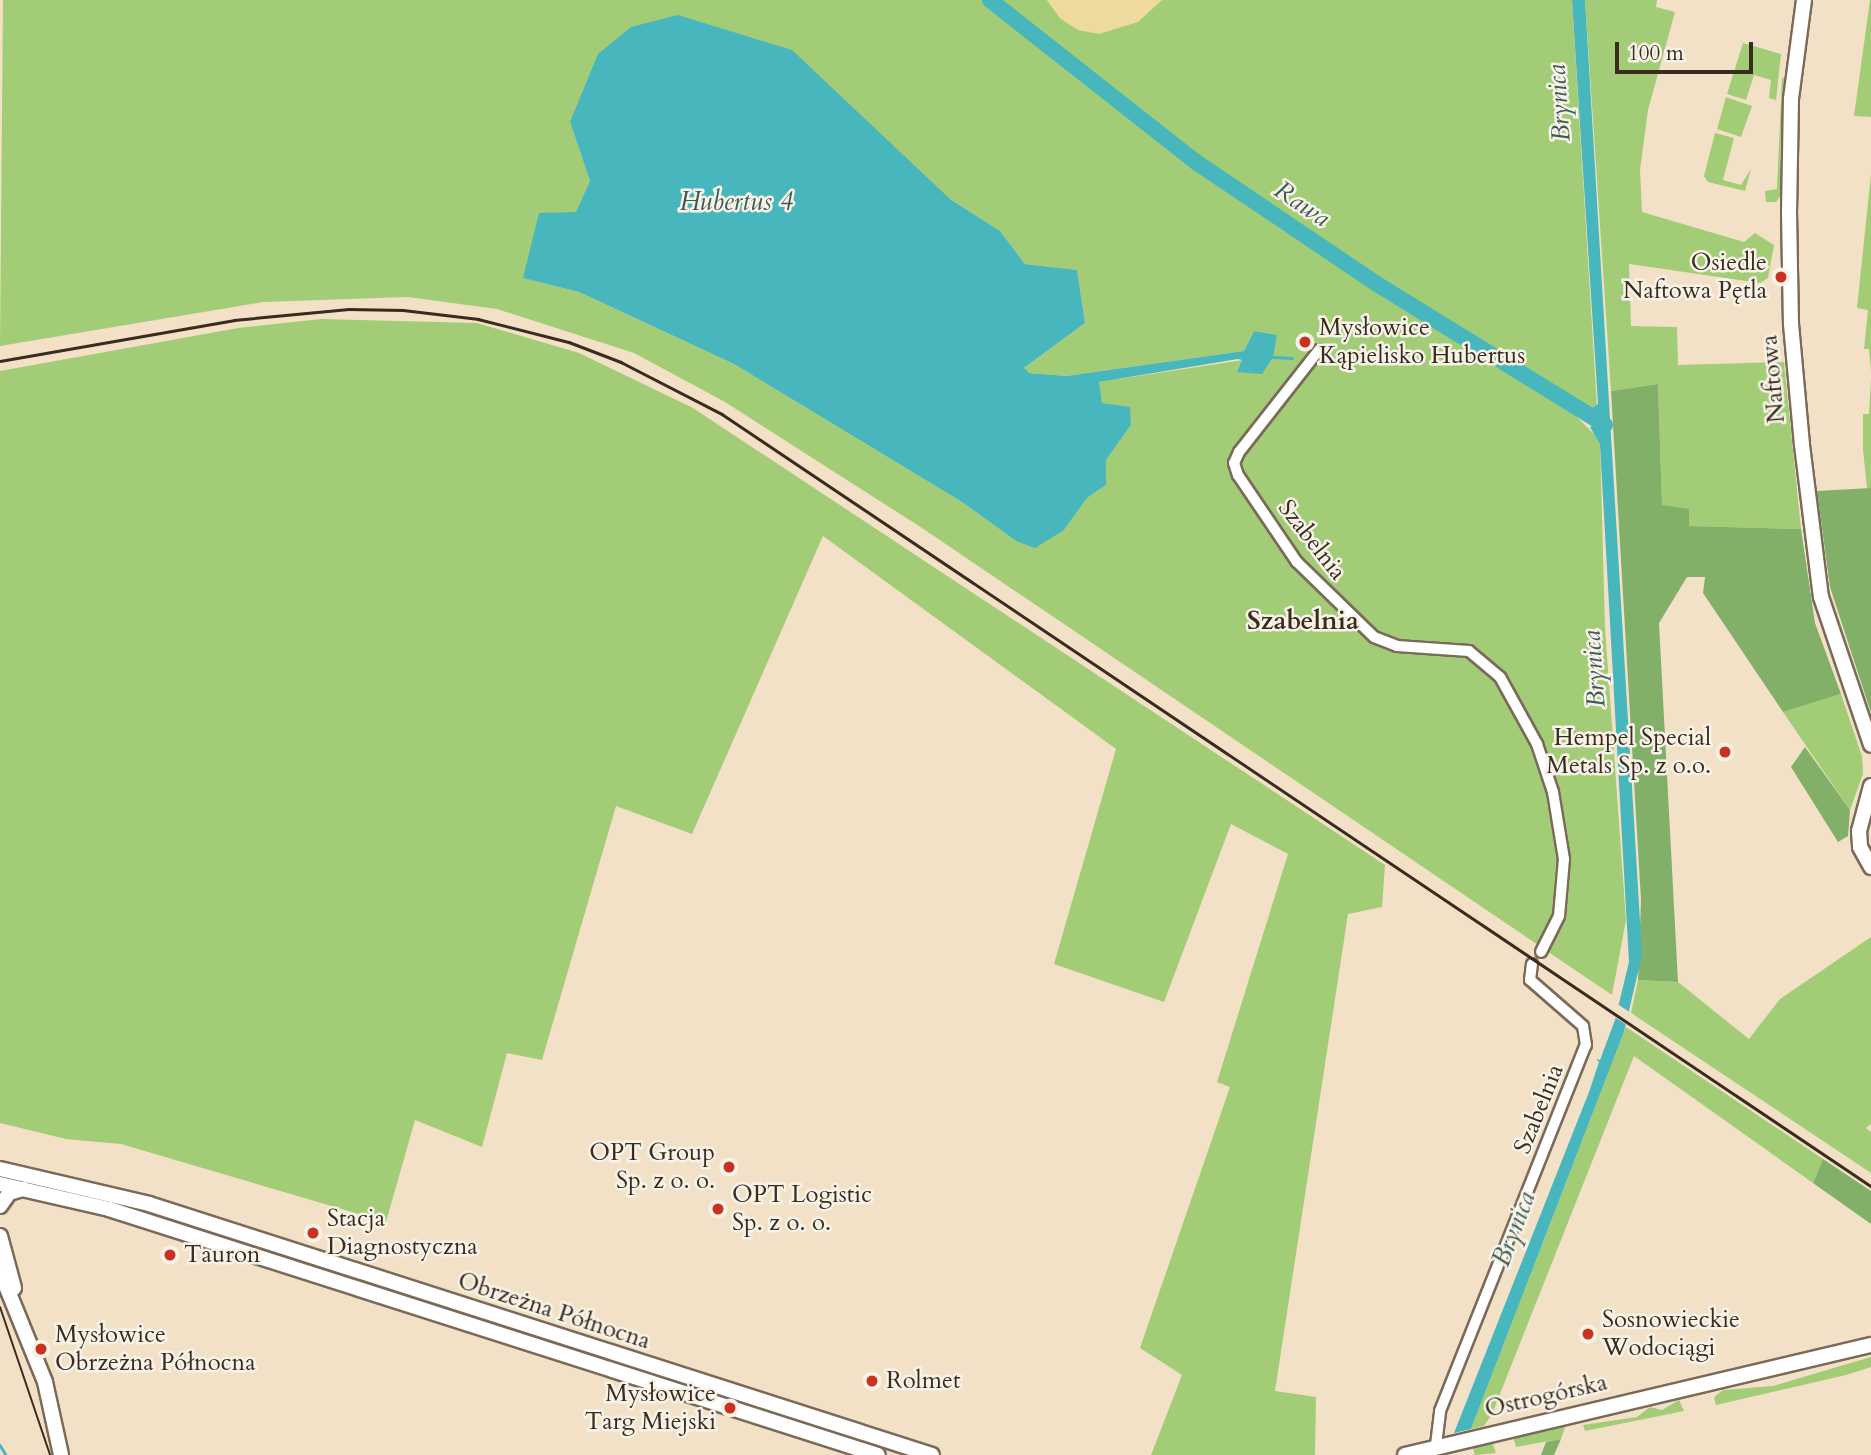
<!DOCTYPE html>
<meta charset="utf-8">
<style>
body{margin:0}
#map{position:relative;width:1871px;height:1455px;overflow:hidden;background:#f3e1c7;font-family:Cardo,serif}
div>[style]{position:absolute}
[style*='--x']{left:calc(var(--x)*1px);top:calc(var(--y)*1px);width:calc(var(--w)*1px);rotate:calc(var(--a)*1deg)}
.green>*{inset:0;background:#a3cc77}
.forest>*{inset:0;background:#82b068}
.sand>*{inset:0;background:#eeda9e}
.water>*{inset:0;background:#47b6bd}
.pier>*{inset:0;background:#f3e1c7}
.stream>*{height:2.5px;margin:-1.25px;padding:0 1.25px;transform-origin:1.25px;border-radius:1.25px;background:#47b6bd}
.river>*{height:16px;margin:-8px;padding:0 8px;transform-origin:8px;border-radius:8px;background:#47b6bd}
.roads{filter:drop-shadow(2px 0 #7b6a59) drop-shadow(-2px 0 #7b6a59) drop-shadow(0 2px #7b6a59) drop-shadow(0 -2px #7b6a59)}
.street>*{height:10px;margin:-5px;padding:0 5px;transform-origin:5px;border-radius:5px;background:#fff}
.secondary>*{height:14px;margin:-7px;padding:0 7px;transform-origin:7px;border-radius:7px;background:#fff}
.tram>*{height:2px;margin:-1px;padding:0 1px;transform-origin:1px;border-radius:1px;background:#3b2a1e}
.rail>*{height:2.5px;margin:-1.25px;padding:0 1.25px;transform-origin:1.25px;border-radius:1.25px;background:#3b2a1e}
.dots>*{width:19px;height:19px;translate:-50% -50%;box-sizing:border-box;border:4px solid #f7f3e8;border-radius:50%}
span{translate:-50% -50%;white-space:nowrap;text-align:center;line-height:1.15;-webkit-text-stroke:5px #f7f3e8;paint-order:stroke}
.poi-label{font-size:24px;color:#3b2a1e}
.right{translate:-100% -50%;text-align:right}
.left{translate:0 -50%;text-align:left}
.street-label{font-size:24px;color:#3b2a1e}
.water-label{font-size:26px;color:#3f5b56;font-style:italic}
.neighbourhood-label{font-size:26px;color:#3b2a1e;font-weight:700}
.scale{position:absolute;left:1615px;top:42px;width:138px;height:32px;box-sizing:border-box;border:4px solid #3b2a1e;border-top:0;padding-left:9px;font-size:21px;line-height:24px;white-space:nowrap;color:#3b2a1e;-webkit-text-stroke:5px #f7f3e8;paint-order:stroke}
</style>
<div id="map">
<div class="green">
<i style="clip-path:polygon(evenodd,3px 0,985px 0,1140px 126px,1567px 407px,1600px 440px,1605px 628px,1626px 920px,1612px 995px,922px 528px,725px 402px,634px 353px,497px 309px,408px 297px,263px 302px,0 346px,3px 0,570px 122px,950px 199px,1000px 231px,1025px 264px,1077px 270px,1085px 323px,1023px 369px,1029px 373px,1066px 376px,1244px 351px,1254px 331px,1277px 336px,1237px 371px,1243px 360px,1098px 382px,1102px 403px,1131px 425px,1106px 460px,1106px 485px,1087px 498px,1064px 530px,1016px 541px,962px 502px,734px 364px,579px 292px,524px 278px,539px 214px,576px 213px,590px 181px,570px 122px)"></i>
<i style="clip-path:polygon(993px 0,1047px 0,1061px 19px,1162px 0,1572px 0,1597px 407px,1589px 410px,1569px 403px,1306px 235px,1152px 129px)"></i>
<i style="clip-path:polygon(1585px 0,1657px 0,1656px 7px,1675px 12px,1648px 110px,1640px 170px,1642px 212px,1744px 242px,1755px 233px,1774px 245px,1768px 278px,1760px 283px,1629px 264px,1631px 326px,1677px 327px,1678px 365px,1784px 362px,1801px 529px,1689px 526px,1662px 506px,1658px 384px,1611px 391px)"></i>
<i style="clip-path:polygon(1870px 0,1871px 0,1871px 117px,1854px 116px)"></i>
<i style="clip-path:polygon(1743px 43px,1781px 54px,1776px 100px,1769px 98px,1771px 80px,1754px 75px,1746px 100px,1727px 94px)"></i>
<i style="clip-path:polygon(1782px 77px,1787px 82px,1784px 191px,1776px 202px,1766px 202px,1765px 191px,1777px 189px)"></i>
<i style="clip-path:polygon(1726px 97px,1752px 106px,1741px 137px,1717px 129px)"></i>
<i style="clip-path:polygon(1715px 133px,1734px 138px,1723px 180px,1741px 185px,1751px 169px,1745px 191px,1708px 182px,1704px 176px)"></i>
<i style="clip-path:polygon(1871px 174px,1871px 371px,1869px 349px,1864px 349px,1868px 310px,1857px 308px)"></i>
<i style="clip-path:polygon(321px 319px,477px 323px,579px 353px,693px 408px,1385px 865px,1382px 907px,1348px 914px,1275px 1391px,1316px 1397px,1315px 1455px,1151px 1455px,1182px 1375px,1140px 1348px,1230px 1087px,1217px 1082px,1288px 854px,1231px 824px,1164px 1002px,1054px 964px,1116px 749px,823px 536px,692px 834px,616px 806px,542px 1060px,507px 1053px,482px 1147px,415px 1120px,386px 1222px,121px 1144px,66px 1139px,0 1123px,0 371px,238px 328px)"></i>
<i style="clip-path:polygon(1871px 379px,1871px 488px,1867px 488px,1863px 450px,1863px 414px,1869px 414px)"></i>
<i style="clip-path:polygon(1841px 694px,1862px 756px,1863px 774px,1850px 810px,1783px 712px)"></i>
<i style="clip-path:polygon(1871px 937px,1871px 1124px,1866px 1128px,1871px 1132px,1871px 1173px,1631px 1013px,1638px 980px,1678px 982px,1749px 1039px,1780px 999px)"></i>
<i style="clip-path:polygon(1626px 1027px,1823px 1159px,1813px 1183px,1634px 1056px,1492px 1414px,1484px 1426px,1471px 1429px)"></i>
<i style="clip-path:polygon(1871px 1357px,1871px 1367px,1846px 1375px,1716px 1405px,1714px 1397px,1723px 1390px,1773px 1386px)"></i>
<i style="clip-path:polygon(1679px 1400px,1684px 1411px,1585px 1431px,1583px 1425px,1637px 1417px,1650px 1407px,1662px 1410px)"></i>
<i style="clip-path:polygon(1566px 1424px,1561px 1439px,1516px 1447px,1512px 1433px)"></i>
<i style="clip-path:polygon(1491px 1440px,1496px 1453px,1475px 1455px,1472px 1444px)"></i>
</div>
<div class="forest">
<i style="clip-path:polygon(1658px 384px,1662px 505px,1689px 509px,1689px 526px,1801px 529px,1815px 623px,1841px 694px,1783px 712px,1703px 593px,1705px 577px,1687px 577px,1659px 623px,1678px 982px,1638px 980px,1641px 900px,1611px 391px)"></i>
<i style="clip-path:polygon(1871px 488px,1871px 713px,1830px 587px,1817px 491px)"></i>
<i style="clip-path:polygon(1805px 747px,1850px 810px,1848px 836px,1838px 842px,1791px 767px)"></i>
<i style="clip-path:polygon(1823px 1159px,1871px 1191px,1871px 1224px,1813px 1183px)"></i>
<i style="clip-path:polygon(1561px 1439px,1554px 1455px,1541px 1455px,1546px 1442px)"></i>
</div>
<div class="sand">
<i style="clip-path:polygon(1047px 0,1162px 0,1138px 22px,1099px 34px,1078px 30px,1061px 19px)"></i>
</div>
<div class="water">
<i style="clip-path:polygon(1572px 0,1585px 0,1642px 955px,1624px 1032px,1471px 1429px,1454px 1433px,1589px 1092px,1599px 1062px,1596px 1059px,1600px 1060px,1615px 1020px,1629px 962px,1600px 444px,1590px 427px,1598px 423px,1589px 410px,1598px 404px)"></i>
<i style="clip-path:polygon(678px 15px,792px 50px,950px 199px,1000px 231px,1025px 264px,1077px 270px,1085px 323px,1024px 368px,1029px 373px,1066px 376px,1244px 351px,1254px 331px,1277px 335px,1273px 357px,1262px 374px,1237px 372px,1242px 360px,1238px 359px,1099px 382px,1102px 403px,1130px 407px,1131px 425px,1106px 460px,1106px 485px,1087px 498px,1064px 530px,1035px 548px,1016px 541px,962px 502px,734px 364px,579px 292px,523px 278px,539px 213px,576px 212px,590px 181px,570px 122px,598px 54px,631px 27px)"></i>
</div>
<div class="pier">
<i style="clip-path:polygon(1616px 1003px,1634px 1015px,1630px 1027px,1613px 1016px)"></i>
</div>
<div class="stream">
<i style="--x:1395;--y:301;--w:5;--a:-68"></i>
<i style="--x:1273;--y:357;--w:19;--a:3"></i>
<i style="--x:0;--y:1445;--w:12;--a:59"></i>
</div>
<div class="river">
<i style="--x:990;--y:0;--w:262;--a:38.2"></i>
<i style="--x:1196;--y:162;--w:218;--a:34"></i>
<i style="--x:1377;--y:284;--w:268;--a:31.7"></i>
</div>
<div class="roads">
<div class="street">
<i style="--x:1319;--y:350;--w:130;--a:128.1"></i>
<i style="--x:1239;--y:452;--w:12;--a:114"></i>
<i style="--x:1234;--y:463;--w:13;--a:72"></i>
<i style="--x:1238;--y:475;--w:105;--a:55.9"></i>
<i style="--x:1297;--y:562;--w:107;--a:44.2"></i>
<i style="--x:1374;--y:637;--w:25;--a:21"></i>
<i style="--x:1397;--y:646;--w:72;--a:4"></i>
<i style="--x:1469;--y:651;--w:40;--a:40"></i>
<i style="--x:1500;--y:677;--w:77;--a:61.1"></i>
<i style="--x:1537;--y:744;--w:51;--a:71.6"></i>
<i style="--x:1553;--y:792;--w:68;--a:80.7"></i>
<i style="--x:1564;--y:859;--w:57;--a:95"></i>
<i style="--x:1559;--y:916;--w:40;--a:116.6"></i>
<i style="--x:1436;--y:1445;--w:34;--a:-83"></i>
<i style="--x:1440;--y:1411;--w:394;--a:-68.3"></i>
<i style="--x:1586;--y:1045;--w:19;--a:-99"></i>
<i style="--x:1583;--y:1026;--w:70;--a:-139"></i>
<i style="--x:1530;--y:980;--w:16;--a:-83"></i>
</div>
<div class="secondary">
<i style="--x:1804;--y:0;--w:100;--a:97.5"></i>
<i style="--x:1791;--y:99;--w:112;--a:91"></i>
<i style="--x:1789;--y:211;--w:113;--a:89"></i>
<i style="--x:1791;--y:324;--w:121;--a:84.8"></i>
<i style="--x:1802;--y:445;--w:153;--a:82.9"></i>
<i style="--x:1821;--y:597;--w:156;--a:71.3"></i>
<i style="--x:1871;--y:786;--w:47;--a:104.9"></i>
<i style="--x:1859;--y:831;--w:16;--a:86"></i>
<i style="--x:1860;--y:847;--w:23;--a:61"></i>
<i style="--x:0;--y:1169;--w:153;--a:13.2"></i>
<i style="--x:149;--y:1204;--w:822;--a:17.77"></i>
<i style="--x:0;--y:1184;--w:112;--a:12.9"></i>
<i style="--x:109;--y:1209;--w:807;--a:17.74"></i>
<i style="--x:0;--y:1206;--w:16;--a:-55"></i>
<i style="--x:9;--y:1193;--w:15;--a:-16"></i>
<i style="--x:0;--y:1236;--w:54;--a:74.9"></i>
<i style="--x:0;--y:1271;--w:120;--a:67.9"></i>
<i style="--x:45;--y:1382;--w:75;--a:77.6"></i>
<i style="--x:1405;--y:1455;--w:479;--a:-13.3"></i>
</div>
</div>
<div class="tram">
<i style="--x:0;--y:1307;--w:156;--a:71.3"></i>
</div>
<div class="rail">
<i style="--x:0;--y:361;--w:238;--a:-9.9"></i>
<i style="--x:234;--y:320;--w:115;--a:-5.5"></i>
<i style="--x:348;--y:309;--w:55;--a:1"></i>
<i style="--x:403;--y:310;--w:76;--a:6.8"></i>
<i style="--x:478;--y:319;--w:94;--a:14.2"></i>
<i style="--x:569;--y:342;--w:56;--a:21"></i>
<i style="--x:621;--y:362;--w:114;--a:27.2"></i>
<i style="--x:722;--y:414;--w:1384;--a:33.9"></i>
</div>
<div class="dots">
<i style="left:1781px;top:277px;background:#c8321e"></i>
<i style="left:1305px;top:342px;background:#c8321e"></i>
<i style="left:1725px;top:752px;background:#c8321e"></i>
<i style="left:729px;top:1167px;background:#c8321e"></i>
<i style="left:718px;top:1209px;background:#c8321e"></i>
<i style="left:313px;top:1233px;background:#c8321e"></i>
<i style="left:170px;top:1255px;background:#c8321e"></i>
<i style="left:1588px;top:1334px;background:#c8321e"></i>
<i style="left:41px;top:1349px;background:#c8321e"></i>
<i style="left:872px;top:1381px;background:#c8321e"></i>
<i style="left:730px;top:1408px;background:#c8321e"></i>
</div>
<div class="poi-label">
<span class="right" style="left:1767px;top:277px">Osiedle<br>Naftowa Pętla</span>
<span class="left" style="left:1319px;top:342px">Mysłowice<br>Kąpielisko Hubertus</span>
<span class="right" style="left:1711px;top:752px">Hempel Special<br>Metals Sp. z o.o.</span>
<span class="right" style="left:715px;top:1167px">OPT Group<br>Sp. z o. o.</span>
<span class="left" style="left:732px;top:1209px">OPT Logistic<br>Sp. z o. o.</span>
<span class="left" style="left:327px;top:1233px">Stacja<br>Diagnostyczna</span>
<span class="left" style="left:184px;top:1255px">Tauron</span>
<span class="left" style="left:1602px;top:1334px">Sosnowieckie<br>Wodociągi</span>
<span class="left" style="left:55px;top:1349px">Mysłowice<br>Obrzeżna Północna</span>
<span class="left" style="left:886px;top:1381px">Rolmet</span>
<span class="right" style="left:716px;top:1408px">Mysłowice<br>Targ Miejski</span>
</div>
<div class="street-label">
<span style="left:1773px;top:379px;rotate:-95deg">Naftowa</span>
<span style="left:1312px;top:540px;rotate:52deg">Szabelnia</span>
<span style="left:1539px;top:1109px;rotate:-68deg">Szabelnia</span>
<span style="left:554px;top:1311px;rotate:18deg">Obrzeżna Północna</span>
<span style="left:1546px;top:1396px;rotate:-13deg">Ostrogórska</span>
</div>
<div class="water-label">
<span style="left:1559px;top:103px;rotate:-94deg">Brynica</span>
<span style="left:736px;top:202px">Hubertus 4</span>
<span style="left:1302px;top:204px;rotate:34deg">Rawa</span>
<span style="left:1594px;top:669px;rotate:-94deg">Brynica</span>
<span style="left:1514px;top:1229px;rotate:-69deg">Brynica</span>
</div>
<div class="neighbourhood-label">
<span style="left:1303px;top:621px">Szabelnia</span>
</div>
<div class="scale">100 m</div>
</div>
